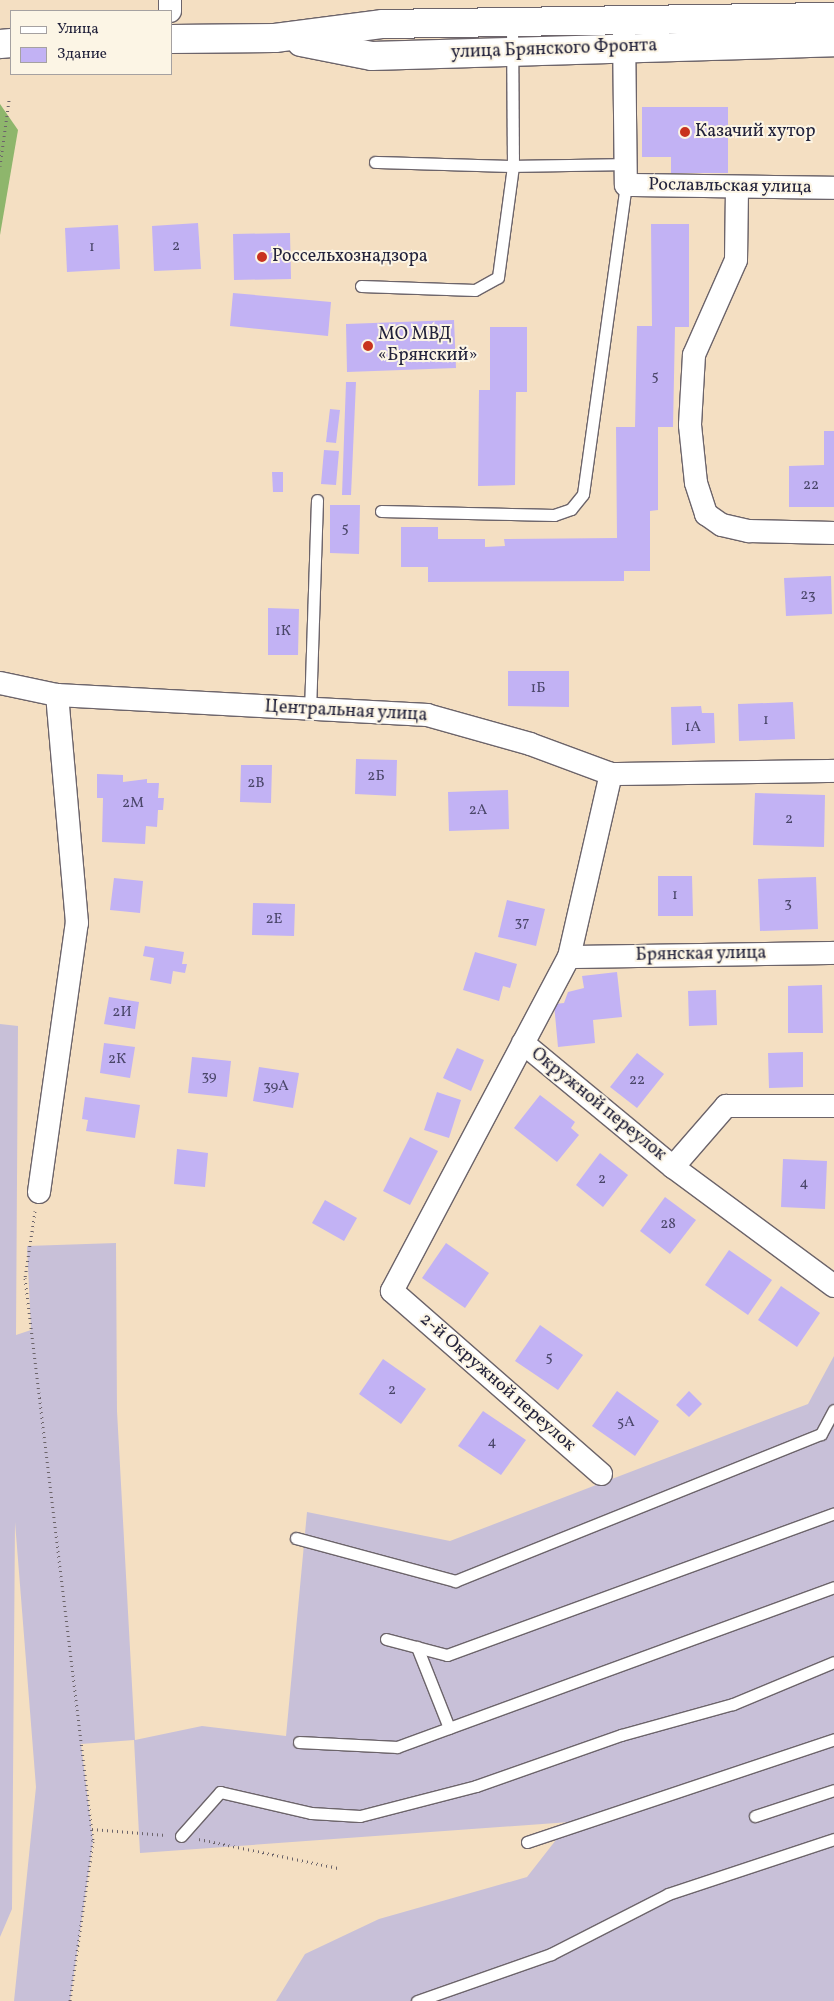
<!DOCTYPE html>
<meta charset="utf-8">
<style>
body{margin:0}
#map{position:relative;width:834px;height:2001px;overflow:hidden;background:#f4dfc2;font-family:Vollkorn,serif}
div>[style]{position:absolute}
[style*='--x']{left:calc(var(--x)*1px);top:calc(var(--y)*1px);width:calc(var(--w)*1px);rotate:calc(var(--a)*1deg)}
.industrial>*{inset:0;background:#c8c0d8}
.forest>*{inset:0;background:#8eb66c}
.building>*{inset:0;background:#c2b2f4}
.path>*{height:3px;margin-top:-1.5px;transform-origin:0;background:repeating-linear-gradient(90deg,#6c646a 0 1px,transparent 0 5px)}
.roads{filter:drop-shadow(1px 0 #6c646a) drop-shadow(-1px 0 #6c646a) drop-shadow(0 1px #6c646a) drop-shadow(0 -1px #6c646a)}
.service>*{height:11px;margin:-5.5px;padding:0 5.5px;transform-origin:5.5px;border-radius:5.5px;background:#fff}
.minor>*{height:22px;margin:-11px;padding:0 11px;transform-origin:11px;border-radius:11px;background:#fff}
.primary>*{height:28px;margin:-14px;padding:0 14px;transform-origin:14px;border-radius:14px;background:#fff}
.dots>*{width:14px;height:14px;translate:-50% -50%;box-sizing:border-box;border:2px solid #fcf5e5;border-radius:50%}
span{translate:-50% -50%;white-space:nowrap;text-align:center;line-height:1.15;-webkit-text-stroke:4px #fcf5e5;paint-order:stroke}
.number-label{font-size:15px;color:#4a4669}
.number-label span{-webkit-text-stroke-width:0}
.street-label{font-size:18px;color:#22223b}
.poi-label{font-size:18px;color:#22223b}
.left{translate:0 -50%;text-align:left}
.legend{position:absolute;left:10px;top:10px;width:162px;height:65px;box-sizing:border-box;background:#fcf5e5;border:1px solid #a5a1a1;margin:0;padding:6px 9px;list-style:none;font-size:15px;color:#22223b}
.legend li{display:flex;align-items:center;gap:10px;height:25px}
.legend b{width:25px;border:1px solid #a5a1a1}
</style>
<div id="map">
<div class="industrial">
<i style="clip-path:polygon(0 1024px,18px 1026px,16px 1335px,31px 1330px,27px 1246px,116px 1243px,117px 1411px,135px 1740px,202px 1726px,286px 1736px,307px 1512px,450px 1541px,808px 1404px,834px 1356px,834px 2001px,276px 2001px,305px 1954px,379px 1919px,527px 1877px,570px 1822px,140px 1853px,134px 1740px,81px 1744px,93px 1841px,70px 2001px,14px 2001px,36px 1787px,15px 1522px,12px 1909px,0 1937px)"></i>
</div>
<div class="forest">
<i style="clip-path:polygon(0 104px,18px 130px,0 235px)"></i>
</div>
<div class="building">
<i style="clip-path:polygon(642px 107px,728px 107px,728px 173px,671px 173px,671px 157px,642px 157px)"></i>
<i style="clip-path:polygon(198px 223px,201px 269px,154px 271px,152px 226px)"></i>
<i style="clip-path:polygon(651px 224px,689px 224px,689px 327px,675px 327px,673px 427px,658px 427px,658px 510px,650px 511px,650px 571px,624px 571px,624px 581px,428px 582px,428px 567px,401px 567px,401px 527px,438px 527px,438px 539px,485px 539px,485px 547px,505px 546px,504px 539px,617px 538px,616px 427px,635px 427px,637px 326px,652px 326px)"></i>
<i style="clip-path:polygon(118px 225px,120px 269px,67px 272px,65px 228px)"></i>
<i style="clip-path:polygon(290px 233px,291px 279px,234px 280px,233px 234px)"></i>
<i style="clip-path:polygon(233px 293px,331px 302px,328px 336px,230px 326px)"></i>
<i style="clip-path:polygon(454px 320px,456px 368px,347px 372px,346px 324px)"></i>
<i style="clip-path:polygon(490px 327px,527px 327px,527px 392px,516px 392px,515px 485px,478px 486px,479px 390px,490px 390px)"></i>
<i style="clip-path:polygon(346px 382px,356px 382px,351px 495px,342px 495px)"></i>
<i style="clip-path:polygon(330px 409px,340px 410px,336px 443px,326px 442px)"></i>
<i style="clip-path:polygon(824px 431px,834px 431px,834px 507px,789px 507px,789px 466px,824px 465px)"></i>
<i style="clip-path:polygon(324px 450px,339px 451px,336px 485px,321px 484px)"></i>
<i style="clip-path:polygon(272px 472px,283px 472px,283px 492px,273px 492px)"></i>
<i style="clip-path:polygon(330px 505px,360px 505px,359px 554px,330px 553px)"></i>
<i style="clip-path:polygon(831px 576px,832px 614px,786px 616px,784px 578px)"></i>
<i style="clip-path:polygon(268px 608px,299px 609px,298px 655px,268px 655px)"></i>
<i style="clip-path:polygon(508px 671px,569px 671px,569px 707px,508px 706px)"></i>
<i style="clip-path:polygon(793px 702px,795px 739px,739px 741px,738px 704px)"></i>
<i style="clip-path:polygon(701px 706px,702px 713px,714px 713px,715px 743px,672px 745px,671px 707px)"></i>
<i style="clip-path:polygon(356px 759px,397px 760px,396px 796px,355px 794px)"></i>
<i style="clip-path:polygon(241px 765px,272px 765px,271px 803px,240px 802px)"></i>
<i style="clip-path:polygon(97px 774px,123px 775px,123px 782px,147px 779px,147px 783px,159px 783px,158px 798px,164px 798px,163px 810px,158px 810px,157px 827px,146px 826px,145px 844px,102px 842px,103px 798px,97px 798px)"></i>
<i style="clip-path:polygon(508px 790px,509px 829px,449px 831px,448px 792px)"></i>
<i style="clip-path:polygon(755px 793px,825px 795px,824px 847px,753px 845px)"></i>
<i style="clip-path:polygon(658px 876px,692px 876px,693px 916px,658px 916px)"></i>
<i style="clip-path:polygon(816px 877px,818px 929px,760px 931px,758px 879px)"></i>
<i style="clip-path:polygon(114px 878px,143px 881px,140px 913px,110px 910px)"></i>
<i style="clip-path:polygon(507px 900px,545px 909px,536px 946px,498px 937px)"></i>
<i style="clip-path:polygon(253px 903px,295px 904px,294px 936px,252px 935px)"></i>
<i style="clip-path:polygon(145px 946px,184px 952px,182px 964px,187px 964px,185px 973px,173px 971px,171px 984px,150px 980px,154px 958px,143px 956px)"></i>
<i style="clip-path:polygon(475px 952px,517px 964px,510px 988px,503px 986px,499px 1001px,463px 990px)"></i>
<i style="clip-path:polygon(617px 972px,622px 1017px,593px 1020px,595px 1043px,558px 1047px,554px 1004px,564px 1003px,568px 992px,584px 988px,582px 976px)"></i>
<i style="clip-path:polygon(822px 985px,823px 1033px,788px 1033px,788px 986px)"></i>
<i style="clip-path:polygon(716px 990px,717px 1025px,689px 1026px,688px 991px)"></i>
<i style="clip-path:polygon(109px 997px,139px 1002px,135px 1029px,104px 1024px)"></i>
<i style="clip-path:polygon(104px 1043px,135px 1047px,130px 1078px,100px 1073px)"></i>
<i style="clip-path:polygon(457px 1048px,484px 1060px,471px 1091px,443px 1078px)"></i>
<i style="clip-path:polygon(803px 1052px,803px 1087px,769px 1088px,768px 1053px)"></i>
<i style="clip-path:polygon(637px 1053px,664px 1074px,637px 1108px,610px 1087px)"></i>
<i style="clip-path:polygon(192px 1057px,231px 1061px,227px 1097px,188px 1093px)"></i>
<i style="clip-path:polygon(259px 1067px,299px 1073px,293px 1108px,253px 1101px)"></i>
<i style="clip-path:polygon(437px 1092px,461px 1100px,449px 1138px,424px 1130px)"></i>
<i style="clip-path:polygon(540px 1095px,575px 1122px,571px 1128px,579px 1135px,557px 1162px,514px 1128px)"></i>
<i style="clip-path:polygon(85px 1097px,140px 1105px,135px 1138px,86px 1131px,88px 1120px,82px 1119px)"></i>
<i style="clip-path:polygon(410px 1137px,438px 1151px,410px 1205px,383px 1191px)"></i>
<i style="clip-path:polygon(177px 1149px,208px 1153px,205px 1187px,174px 1184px)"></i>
<i style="clip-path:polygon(600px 1153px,628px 1175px,603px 1207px,576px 1185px)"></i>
<i style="clip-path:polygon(783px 1159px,827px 1161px,825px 1209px,781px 1207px)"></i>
<i style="clip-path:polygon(665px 1197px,696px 1220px,670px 1254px,640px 1231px)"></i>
<i style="clip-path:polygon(325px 1200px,357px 1218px,344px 1241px,312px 1223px)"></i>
<i style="clip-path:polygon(446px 1243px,489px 1273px,465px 1308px,422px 1278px)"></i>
<i style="clip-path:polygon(729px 1250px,772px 1280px,748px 1315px,705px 1285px)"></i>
<i style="clip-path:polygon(781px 1286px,820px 1313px,797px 1347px,758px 1320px)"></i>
<i style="clip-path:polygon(540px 1325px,583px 1355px,558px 1390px,515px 1361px)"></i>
<i style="clip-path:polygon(383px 1359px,426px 1389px,401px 1424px,359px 1394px)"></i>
<i style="clip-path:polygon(617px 1391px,659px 1421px,635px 1456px,592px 1426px)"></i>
<i style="clip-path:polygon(689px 1391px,702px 1404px,689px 1417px,676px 1405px)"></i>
<i style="clip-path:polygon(483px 1411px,526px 1440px,501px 1475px,458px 1446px)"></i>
</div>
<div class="path">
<i style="--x:0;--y:166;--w:67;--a:-82.2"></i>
<i style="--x:35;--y:1211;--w:68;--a:98.5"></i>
<i style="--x:25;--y:1278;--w:567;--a:83.11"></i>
<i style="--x:93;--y:1841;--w:162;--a:98.2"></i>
<i style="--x:92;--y:1829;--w:74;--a:4.6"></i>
<i style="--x:199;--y:1839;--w:142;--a:11.8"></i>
</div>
<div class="roads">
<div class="service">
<i style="--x:375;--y:162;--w:138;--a:1.7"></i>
<i style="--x:513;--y:166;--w:144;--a:-90.4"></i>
<i style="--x:361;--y:286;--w:114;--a:2"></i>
<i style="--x:475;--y:290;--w:26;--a:-29"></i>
<i style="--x:498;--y:277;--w:112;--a:-82.3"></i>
<i style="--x:513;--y:166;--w:113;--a:-1"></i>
<i style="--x:381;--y:511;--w:173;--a:1.3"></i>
<i style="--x:554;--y:515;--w:18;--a:-19"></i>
<i style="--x:571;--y:509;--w:19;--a:-51"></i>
<i style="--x:583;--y:494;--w:312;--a:-82.1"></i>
<i style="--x:310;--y:711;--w:211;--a:-88.1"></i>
<i style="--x:296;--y:1538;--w:165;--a:15.1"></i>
<i style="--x:455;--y:1581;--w:394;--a:-21.9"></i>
<i style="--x:821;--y:1434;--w:27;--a:-62"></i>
<i style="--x:386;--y:1639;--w:63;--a:14.7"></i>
<i style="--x:447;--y:1655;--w:412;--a:-20.1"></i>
<i style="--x:417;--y:1647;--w:87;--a:68.4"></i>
<i style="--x:299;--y:1742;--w:98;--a:2.9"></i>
<i style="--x:397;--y:1747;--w:465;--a:-20.1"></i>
<i style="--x:755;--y:1816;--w:83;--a:-18.2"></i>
<i style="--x:181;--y:1836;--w:59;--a:-48.4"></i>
<i style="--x:220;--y:1792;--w:93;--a:13"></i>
<i style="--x:311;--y:1813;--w:49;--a:3.5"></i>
<i style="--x:360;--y:1816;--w:120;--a:-14.5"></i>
<i style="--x:476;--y:1786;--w:154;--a:-19.4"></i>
<i style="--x:621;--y:1735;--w:116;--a:-15.5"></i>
<i style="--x:733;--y:1704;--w:109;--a:-22.6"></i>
<i style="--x:527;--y:1842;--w:324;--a:-18.5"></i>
<i style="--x:417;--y:2001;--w:142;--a:-19.3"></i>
<i style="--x:551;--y:1954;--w:131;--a:-27.1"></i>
<i style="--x:668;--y:1894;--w:175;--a:-18.3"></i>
</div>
<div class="minor">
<i style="--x:170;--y:0;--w:11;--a:90"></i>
<i style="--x:624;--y:32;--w:153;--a:89.3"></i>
<i style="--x:626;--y:185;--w:208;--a:0.8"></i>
<i style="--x:737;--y:189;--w:71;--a:90.8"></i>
<i style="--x:736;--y:260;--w:104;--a:113.9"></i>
<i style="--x:694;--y:355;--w:70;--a:93.3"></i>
<i style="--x:690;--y:425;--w:58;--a:84.1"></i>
<i style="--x:696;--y:483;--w:33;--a:72"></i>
<i style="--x:706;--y:514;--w:19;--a:35"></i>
<i style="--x:722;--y:525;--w:28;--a:13"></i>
<i style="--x:749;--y:531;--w:85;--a:1.3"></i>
<i style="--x:0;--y:683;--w:58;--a:11.9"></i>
<i style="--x:57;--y:695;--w:371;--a:3.1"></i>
<i style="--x:427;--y:715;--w:107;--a:15.7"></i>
<i style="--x:530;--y:744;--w:86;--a:20.3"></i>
<i style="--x:611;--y:774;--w:223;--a:-0.8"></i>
<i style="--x:569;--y:957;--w:265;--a:-0.9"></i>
<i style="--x:523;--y:1043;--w:195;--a:39.6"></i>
<i style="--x:673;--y:1167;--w:200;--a:36.5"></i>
<i style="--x:673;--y:1167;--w:81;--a:-49"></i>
<i style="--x:726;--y:1106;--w:108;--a:0"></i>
<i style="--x:39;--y:1192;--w:272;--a:-82"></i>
<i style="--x:77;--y:923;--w:229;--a:-95"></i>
<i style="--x:601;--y:1474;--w:278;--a:-138.8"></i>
<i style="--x:392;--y:1291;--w:378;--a:-62.1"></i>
<i style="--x:569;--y:957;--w:188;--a:-77.1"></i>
</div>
<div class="primary">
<i style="--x:171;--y:39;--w:104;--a:-0.6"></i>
<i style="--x:275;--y:38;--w:109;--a:-7.4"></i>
<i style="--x:383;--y:24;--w:451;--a:-0.9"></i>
<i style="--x:301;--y:42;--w:72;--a:11.2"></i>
<i style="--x:372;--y:56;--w:462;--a:-1.7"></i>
<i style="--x:0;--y:44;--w:11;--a:-5"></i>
</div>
</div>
<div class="dots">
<i style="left:685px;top:132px;background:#c8321e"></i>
<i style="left:262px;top:257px;background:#c8321e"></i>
<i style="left:368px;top:346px;background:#c8321e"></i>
</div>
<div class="number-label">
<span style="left:176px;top:247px">2</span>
<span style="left:92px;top:248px">1</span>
<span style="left:655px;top:377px">5</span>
<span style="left:811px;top:486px">22</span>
<span style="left:345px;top:529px">5</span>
<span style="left:808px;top:596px">23</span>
<span style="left:283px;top:632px">1К</span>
<span style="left:538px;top:689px">1Б</span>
<span style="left:766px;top:721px">1</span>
<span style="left:693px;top:728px">1А</span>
<span style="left:376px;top:777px">2Б</span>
<span style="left:256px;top:784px">2В</span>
<span style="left:133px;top:804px">2М</span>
<span style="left:478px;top:811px">2А</span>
<span style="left:789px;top:820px">2</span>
<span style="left:675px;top:896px">1</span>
<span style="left:788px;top:904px">3</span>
<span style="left:274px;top:920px">2Е</span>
<span style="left:522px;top:923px">37</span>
<span style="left:122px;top:1013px">2И</span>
<span style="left:117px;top:1060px">2К</span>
<span style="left:209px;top:1077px">39</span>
<span style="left:637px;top:1081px">22</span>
<span style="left:276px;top:1087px">39А</span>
<span style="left:602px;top:1180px">2</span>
<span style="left:804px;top:1184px">4</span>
<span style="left:668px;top:1225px">28</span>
<span style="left:549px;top:1358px">5</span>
<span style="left:392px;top:1391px">2</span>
<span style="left:626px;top:1423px">5А</span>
<span style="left:492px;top:1443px">4</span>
</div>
<div class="street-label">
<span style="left:554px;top:50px;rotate:-2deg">улица Брянского Фронта</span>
<span style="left:730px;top:187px;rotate:1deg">Рославльская улица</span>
<span style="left:346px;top:712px;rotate:3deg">Центральная улица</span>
<span style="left:701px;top:955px;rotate:-1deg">Брянская улица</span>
<span style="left:598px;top:1105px;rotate:39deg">Окружной переулок</span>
<span style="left:497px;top:1383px;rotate:41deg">2-й Окружной переулок</span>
</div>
<div class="poi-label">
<span class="left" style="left:695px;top:132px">Казачий хутор</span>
<span class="left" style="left:272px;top:257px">Россельхознадзора</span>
<span class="left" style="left:378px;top:346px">МО МВД<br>«Брянский»</span>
</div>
<ul class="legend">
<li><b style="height:6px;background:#fff"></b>Улица</li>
<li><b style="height:14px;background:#c2b2f4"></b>Здание</li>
</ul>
</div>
